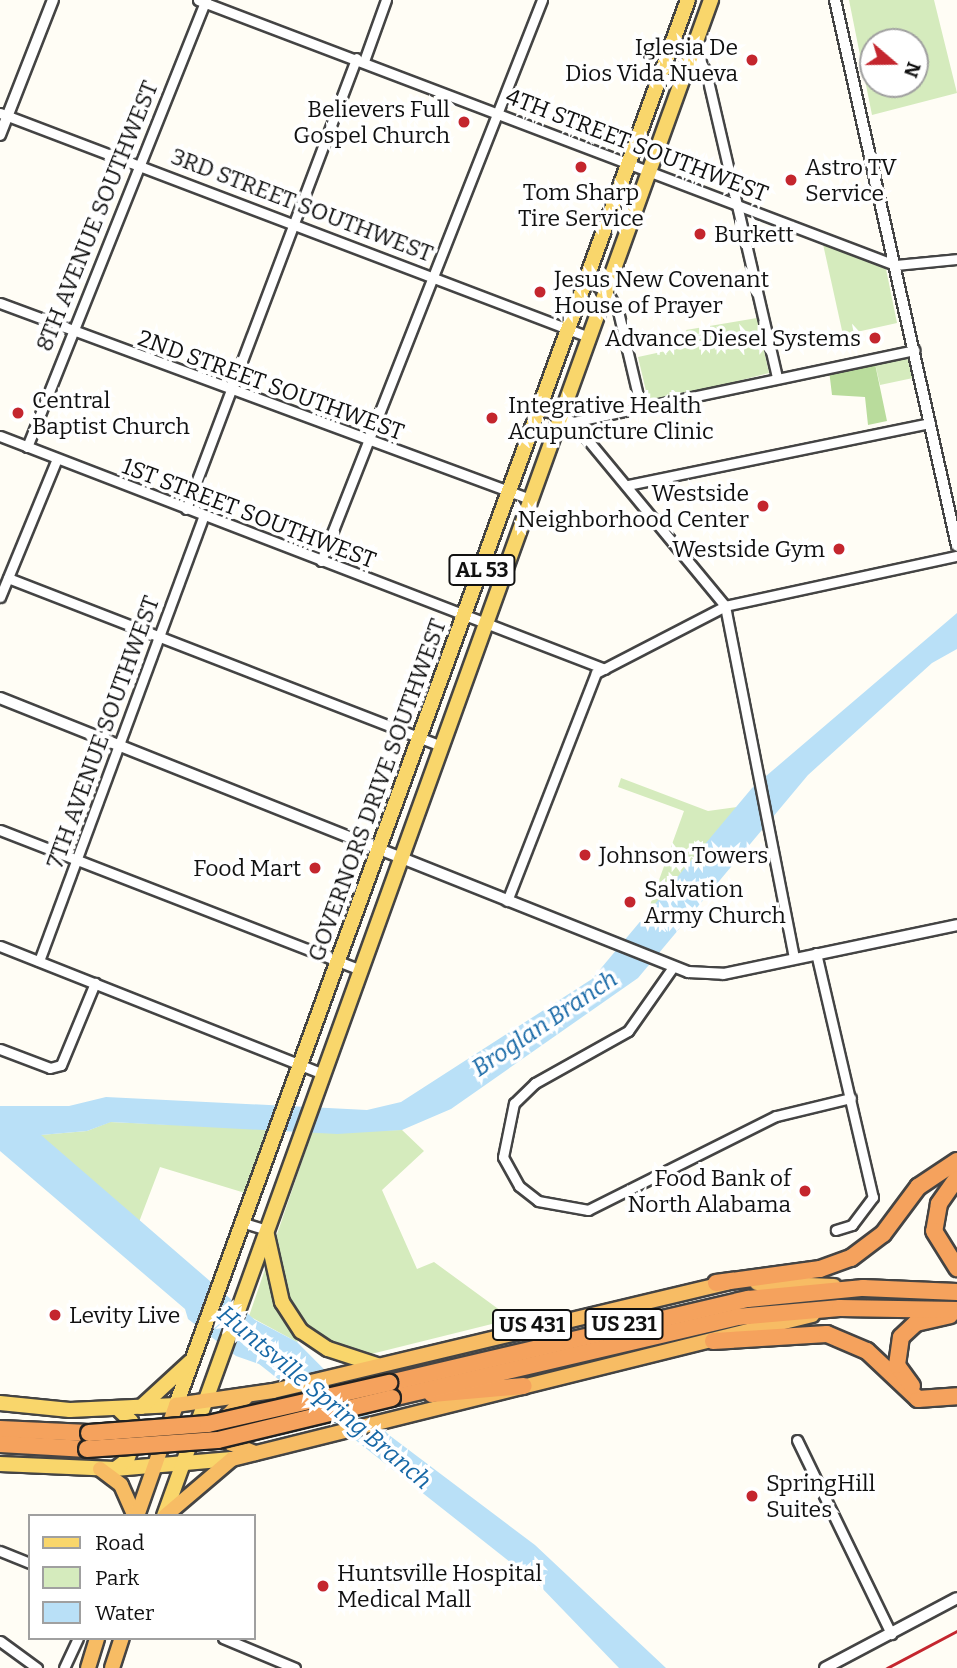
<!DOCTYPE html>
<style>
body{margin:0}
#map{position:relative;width:957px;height:1668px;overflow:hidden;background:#fffdf5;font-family:Bitter,serif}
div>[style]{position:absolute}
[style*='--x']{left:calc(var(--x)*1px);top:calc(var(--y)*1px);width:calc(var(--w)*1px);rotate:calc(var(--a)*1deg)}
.green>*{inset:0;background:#d5ebbd}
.forest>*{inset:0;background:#b9dc9c}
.water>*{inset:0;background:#b9e0f7}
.roads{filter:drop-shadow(2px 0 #444) drop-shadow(-2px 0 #444) drop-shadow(0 2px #444) drop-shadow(0 -2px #444)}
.minor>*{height:9px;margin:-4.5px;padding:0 4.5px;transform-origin:4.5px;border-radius:4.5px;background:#fff}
.tertiary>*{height:10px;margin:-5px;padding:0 5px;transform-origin:5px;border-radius:5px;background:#fff}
.primary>*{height:14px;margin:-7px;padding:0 7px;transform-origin:7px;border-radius:7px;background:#f9d66b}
.trunk>*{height:14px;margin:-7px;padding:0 7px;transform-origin:7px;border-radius:7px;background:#f7bc64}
.motorway>*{height:16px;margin:-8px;padding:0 8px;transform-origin:8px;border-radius:8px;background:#f5a25d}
.rail>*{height:2.5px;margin:-1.25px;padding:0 1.25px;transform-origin:1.25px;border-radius:1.25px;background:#c4262e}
.bridges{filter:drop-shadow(2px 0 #222) drop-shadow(-2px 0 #222) drop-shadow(0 2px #222) drop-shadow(0 -2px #222)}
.motorway-bridge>*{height:16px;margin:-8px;padding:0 8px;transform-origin:8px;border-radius:8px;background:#f5a25d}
.dots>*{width:19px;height:19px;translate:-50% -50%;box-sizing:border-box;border:4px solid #fff;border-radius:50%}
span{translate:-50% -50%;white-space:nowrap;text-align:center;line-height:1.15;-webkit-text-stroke:7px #fff;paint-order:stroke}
.shield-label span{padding:2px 5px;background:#fff;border:2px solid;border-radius:5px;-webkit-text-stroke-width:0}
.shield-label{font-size:21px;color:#111;font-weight:700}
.poi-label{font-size:23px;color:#111}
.right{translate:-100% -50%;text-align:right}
.left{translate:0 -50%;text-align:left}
.street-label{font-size:23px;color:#111}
.water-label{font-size:24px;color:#1768a6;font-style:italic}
.legend{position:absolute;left:28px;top:1514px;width:228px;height:126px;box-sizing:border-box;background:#fff;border:2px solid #a0a0a0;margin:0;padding:9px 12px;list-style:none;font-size:21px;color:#111}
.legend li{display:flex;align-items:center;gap:14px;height:35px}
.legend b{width:35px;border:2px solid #a0a0a0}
.north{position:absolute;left:859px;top:28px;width:70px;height:70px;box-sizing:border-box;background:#fff;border:2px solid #a0a0a0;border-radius:50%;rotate:110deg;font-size:19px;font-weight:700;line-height:28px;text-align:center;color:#111}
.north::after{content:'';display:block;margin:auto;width:24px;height:32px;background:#c4262e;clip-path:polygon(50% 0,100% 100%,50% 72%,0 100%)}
</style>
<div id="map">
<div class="green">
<i style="clip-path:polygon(evenodd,849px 0,934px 0,957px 93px,872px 115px,849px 0,873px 42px,915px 42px,915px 84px,873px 84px,873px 42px)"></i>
<i style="clip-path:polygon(823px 244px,885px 264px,897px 323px,843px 335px)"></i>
<i style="clip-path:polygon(757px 318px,769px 373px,649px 404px,638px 357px,689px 346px,686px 330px)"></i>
<i style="clip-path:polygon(906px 351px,913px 378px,880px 385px,874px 359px)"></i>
<i style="clip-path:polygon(621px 778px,708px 811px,737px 807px,642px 927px,684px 811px,618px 787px)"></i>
<i style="clip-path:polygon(110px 1122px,267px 1129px,245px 1193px,160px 1167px,139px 1222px,40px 1135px,87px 1131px)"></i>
<i style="clip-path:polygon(402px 1130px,424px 1151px,382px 1190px,417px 1269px,434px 1262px,512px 1319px,339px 1362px,301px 1337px,297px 1342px,249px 1316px,312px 1132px)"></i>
</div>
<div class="forest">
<i style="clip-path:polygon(874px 359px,887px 421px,868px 425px,865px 397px,832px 395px,829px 370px)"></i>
</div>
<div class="water">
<i style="clip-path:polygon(957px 613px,957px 649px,932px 663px,808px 775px,638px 978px,451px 1109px,402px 1130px,337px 1134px,111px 1122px,87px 1131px,41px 1135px,255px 1320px,297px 1342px,389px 1435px,535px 1545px,666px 1668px,619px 1668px,538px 1584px,259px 1364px,236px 1356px,188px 1319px,185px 1309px,0 1151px,0 1106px,69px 1106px,106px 1097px,367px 1110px,401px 1102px,592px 979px,752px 788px)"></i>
</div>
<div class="roads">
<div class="minor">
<i style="--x:198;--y:0;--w:746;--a:20.82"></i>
<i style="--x:895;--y:265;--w:62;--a:-5.5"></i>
<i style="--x:673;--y:43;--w:22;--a:18"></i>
<i style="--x:694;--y:50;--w:25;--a:61"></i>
<i style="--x:706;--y:72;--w:314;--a:76.9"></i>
<i style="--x:364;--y:61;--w:65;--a:-70.2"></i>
<i style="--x:0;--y:113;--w:630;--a:20.82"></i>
<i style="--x:584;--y:282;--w:23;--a:20"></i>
<i style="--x:606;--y:290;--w:24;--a:60"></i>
<i style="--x:618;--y:311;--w:100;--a:76.7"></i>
<i style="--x:0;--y:303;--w:565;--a:20.29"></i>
<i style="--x:539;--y:408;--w:37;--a:22"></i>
<i style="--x:573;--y:422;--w:349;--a:-11.9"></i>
<i style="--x:573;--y:422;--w:239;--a:50.4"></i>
<i style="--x:725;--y:606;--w:359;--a:78.9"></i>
<i style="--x:0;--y:436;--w:648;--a:21.06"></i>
<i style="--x:27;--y:447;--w:482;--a:-68.2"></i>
<i style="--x:628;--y:485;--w:308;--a:-11.6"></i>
<i style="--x:186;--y:509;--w:482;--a:-69.3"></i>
<i style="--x:321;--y:561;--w:603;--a:-68.5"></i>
<i style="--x:8;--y:578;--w:464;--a:21.2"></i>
<i style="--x:0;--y:597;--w:149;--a:-67.6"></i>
<i style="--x:0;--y:830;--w:385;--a:21.2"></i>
<i style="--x:507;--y:901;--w:245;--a:-68.7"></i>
<i style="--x:596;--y:673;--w:145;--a:-27.4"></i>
<i style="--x:725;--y:606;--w:237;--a:-12.2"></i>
<i style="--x:0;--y:946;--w:345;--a:21.6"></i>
<i style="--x:816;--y:953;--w:251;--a:76.9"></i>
<i style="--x:873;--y:1197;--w:35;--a:127"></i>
<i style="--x:852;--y:1225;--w:17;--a:163"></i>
<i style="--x:39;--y:961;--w:475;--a:-69.7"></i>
<i style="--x:673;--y:967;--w:78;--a:125.1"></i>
<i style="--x:628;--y:1031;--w:107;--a:150.8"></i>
<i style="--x:535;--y:1083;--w:29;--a:136"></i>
<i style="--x:514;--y:1103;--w:55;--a:101.5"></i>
<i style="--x:503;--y:1157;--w:33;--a:61"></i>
<i style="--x:519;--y:1186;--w:24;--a:38"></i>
<i style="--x:538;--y:1201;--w:51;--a:10.2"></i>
<i style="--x:588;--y:1210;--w:210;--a:-26.6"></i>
<i style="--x:776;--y:1116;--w:77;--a:-13.5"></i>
<i style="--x:0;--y:1049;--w:53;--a:20.8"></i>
<i style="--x:50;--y:1068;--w:11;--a:-15"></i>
<i style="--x:61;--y:1065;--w:89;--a:-67.5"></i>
<i style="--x:244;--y:1223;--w:24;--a:17"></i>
<i style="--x:797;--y:1440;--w:216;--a:64.1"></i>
<i style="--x:0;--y:1551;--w:32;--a:22"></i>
<i style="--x:223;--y:1638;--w:78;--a:22.6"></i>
<i style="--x:0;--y:1641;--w:46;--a:36.1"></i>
<i style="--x:64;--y:1668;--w:33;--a:-65"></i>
</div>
<div class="tertiary">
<i style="--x:835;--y:0;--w:559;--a:77.4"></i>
<i style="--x:0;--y:135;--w:145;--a:-68.6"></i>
<i style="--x:0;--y:698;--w:741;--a:21.72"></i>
<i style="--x:688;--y:972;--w:35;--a:3"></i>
<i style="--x:723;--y:974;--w:239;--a:-11.8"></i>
<i style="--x:825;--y:1668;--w:149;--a:-27.9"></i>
</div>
<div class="primary">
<i style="--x:267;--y:1235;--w:69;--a:77.4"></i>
<i style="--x:282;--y:1302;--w:35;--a:57"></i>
<i style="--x:301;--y:1331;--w:32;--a:34"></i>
<i style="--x:328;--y:1349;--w:52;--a:18.1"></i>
<i style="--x:0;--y:1403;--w:70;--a:5.7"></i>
<i style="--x:70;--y:1410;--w:106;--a:-2.7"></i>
<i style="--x:176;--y:1405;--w:1495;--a:-69.98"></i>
<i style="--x:141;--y:1407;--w:67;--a:-42.6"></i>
<i style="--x:0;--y:1464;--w:115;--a:2.5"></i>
<i style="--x:115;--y:1469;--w:117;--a:-4.9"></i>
<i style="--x:115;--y:1469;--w:15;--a:-37"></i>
<i style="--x:127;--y:1460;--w:23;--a:-70"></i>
<i style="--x:135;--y:1438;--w:17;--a:-103"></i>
<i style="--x:131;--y:1421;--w:18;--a:-137"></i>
<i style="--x:164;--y:1516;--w:1612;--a:-70.16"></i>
</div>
<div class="trunk">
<i style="--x:757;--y:1283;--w:77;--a:2.2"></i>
<i style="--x:246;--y:1397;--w:25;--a:135"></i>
<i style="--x:228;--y:1415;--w:18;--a:96"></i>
<i style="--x:226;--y:1433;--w:11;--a:68"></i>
<i style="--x:230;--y:1443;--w:27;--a:22"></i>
<i style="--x:100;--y:1469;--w:26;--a:37"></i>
<i style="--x:121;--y:1485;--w:34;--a:66"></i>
<i style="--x:137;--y:1516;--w:118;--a:-70.6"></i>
<i style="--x:176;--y:1405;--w:98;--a:-8.2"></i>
<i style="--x:273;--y:1391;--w:466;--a:-13.4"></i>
<i style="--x:165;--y:1516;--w:88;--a:-40.4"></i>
<i style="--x:232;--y:1459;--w:598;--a:-13.94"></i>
<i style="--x:88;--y:1668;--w:31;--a:-73"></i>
<i style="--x:112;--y:1668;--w:32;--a:-72"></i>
</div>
<div class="motorway">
<i style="--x:957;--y:1178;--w:32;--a:125"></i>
<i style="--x:939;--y:1204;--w:27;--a:100"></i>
<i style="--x:934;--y:1231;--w:44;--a:58.1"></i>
<i style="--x:716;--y:1283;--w:105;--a:-7.7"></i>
<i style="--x:820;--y:1269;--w:33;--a:-20"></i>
<i style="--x:851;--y:1258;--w:40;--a:-37"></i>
<i style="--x:883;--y:1234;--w:59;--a:-53.3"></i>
<i style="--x:918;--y:1187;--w:47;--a:-33.7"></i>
<i style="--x:713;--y:1341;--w:114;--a:-3.5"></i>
<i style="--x:827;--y:1334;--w:43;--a:23"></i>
<i style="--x:867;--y:1351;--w:70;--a:43.3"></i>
<i style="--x:918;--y:1399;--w:39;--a:-4"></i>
<i style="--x:389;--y:1383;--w:369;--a:-13.2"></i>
<i style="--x:748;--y:1299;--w:116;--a:-5.5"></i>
<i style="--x:863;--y:1288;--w:94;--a:2.4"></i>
<i style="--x:912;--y:1386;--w:26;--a:-126"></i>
<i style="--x:897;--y:1365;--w:28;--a:-82"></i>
<i style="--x:901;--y:1337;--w:21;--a:-43"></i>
<i style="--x:916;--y:1323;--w:35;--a:-13"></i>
<i style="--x:432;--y:1394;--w:92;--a:-5"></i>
<i style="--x:392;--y:1398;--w:354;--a:-13.2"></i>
<i style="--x:737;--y:1317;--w:103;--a:-5"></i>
<i style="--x:840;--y:1308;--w:117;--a:1"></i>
<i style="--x:0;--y:1429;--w:89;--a:2.6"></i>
<i style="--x:0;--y:1444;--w:87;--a:3.3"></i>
</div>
</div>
<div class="rail">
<i style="--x:887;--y:1668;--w:79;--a:-27.9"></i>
</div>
<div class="bridges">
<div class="motorway-bridge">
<i style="--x:89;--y:1433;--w:119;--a:-4.3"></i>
<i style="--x:208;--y:1424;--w:186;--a:-12.8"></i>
<i style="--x:87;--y:1449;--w:131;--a:-3.9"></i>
<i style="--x:218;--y:1440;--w:179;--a:-13.6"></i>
</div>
</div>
<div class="dots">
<i style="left:752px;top:60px;background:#c4262e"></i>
<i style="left:464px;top:122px;background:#c4262e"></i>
<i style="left:581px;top:167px;background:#c4262e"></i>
<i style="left:791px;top:180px;background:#c4262e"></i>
<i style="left:700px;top:234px;background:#c4262e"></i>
<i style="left:540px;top:292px;background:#c4262e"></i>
<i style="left:875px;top:338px;background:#c4262e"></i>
<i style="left:18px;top:413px;background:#c4262e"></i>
<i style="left:492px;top:418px;background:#c4262e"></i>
<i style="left:763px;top:506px;background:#c4262e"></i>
<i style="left:839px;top:549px;background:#c4262e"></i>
<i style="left:585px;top:855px;background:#c4262e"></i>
<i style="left:315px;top:868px;background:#c4262e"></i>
<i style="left:630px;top:902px;background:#c4262e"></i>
<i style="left:805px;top:1191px;background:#c4262e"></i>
<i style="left:55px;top:1315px;background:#c4262e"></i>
<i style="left:752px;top:1496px;background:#c4262e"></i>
<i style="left:323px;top:1586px;background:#c4262e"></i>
</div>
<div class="shield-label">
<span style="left:482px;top:570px">AL 53</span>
<span style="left:624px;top:1324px">US 231</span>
<span style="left:532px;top:1325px">US 431</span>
</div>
<div class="poi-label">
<span class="right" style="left:738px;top:60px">Iglesia De<br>Dios Vida Nueva</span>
<span class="right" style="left:450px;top:122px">Believers Full<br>Gospel Church</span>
<span class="left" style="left:805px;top:180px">Astro TV<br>Service</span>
<span style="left:581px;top:205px">Tom Sharp<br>Tire Service</span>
<span class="left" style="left:714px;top:234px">Burkett</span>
<span class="left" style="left:554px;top:292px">Jesus New Covenant<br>House of Prayer</span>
<span class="right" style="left:861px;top:338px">Advance Diesel Systems</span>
<span class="left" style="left:32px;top:413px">Central<br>Baptist Church</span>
<span class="left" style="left:508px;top:418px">Integrative Health<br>Acupuncture Clinic</span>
<span class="right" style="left:749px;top:506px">Westside<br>Neighborhood Center</span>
<span class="right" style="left:825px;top:549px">Westside Gym</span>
<span class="left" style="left:599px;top:855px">Johnson Towers</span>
<span class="right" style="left:301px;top:868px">Food Mart</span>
<span class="left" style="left:644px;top:902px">Salvation<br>Army Church</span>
<span class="right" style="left:791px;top:1191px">Food Bank of<br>North Alabama</span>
<span class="left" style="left:69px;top:1315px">Levity Live</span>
<span class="left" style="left:766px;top:1496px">SpringHill<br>Suites</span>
<span class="left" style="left:337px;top:1586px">Huntsville Hospital<br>Medical Mall</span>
</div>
<div class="street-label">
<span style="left:637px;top:145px;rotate:21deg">4TH STREET SOUTHWEST</span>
<span style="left:302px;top:205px;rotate:21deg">3RD STREET SOUTHWEST</span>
<span style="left:97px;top:216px;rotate:-68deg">8TH AVENUE SOUTHWEST</span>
<span style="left:271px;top:385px;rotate:20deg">2ND STREET SOUTHWEST</span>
<span style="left:249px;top:513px;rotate:21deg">1ST STREET SOUTHWEST</span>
<span style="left:103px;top:732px;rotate:-70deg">7TH AVENUE SOUTHWEST</span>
<span style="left:377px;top:790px;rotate:-70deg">GOVERNORS DRIVE SOUTHWEST</span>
</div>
<div class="water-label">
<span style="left:545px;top:1024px;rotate:-34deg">Broglan Branch</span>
<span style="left:324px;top:1398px;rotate:40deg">Huntsville Spring Branch</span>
</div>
<ul class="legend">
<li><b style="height:9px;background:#f9d66b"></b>Road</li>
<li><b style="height:19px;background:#d5ebbd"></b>Park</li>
<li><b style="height:19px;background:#b9e0f7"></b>Water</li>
</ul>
<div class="north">N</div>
</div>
